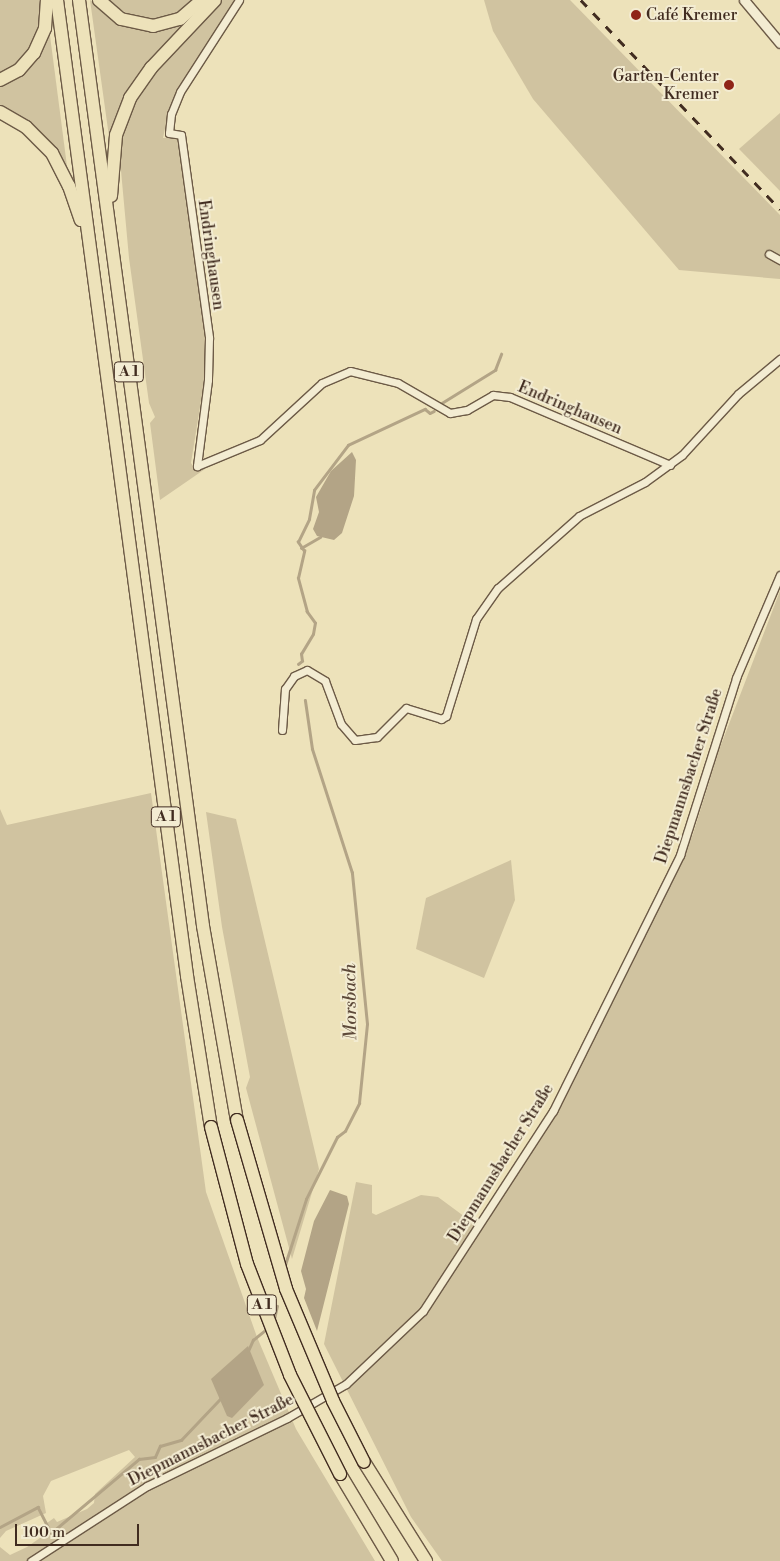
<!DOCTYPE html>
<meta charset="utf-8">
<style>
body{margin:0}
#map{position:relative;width:780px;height:1561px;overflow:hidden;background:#ede2ba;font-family:"Libre Bodoni",serif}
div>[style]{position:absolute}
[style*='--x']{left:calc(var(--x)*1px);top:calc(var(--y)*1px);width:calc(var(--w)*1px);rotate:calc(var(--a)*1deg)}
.green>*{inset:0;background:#d0c3a0}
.water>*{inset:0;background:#b3a486}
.stream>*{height:2.5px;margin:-1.25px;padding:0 1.25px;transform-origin:1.25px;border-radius:1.25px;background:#b3a486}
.roads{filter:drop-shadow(1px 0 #6c5a46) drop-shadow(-1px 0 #6c5a46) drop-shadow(0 1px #6c5a46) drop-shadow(0 -1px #6c5a46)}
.minor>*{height:7px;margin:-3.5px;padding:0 3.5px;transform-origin:3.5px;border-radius:3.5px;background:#f3ecd2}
.tertiary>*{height:9px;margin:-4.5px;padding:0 4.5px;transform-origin:4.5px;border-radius:4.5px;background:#f3ecd2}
.motorway>*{height:12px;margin:-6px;padding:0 6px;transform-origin:6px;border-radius:6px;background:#ede2ba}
.rail>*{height:2.5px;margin-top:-1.25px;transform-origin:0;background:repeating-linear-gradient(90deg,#412c20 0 9px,transparent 0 18px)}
.bridges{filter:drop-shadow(1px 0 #412c20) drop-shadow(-1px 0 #412c20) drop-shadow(0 1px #412c20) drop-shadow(0 -1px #412c20)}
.motorway-bridge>*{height:12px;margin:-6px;padding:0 6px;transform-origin:6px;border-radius:6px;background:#ede2ba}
.dots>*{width:14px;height:14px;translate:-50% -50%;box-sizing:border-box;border:2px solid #f3ecd2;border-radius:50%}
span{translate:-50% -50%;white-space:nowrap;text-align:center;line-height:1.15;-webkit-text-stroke:4px #f3ecd2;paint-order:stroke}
.shield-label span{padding:1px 4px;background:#f3ecd2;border:1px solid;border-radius:4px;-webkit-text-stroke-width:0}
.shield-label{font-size:15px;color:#412c20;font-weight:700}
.poi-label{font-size:16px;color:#412c20}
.left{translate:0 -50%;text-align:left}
.right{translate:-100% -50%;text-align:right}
.street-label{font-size:16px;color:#412c20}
.water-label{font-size:18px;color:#5e4a3a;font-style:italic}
.scale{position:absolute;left:15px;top:1524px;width:124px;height:22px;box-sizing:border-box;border:2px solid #412c20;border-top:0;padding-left:6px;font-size:15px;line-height:18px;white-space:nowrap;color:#412c20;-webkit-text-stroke:4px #f3ecd2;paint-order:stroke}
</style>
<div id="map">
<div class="green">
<i style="clip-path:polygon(0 0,44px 0,41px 30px,26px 59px,0 76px)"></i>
<i style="clip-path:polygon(90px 0,129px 26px,191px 16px,164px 49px,110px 144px)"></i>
<i style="clip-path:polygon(106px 0,193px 0,177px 13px,153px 19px,128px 14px)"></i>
<i style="clip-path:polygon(221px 0,236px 0,182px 82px,169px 109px,163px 138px,176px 137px,179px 141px,208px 357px,191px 463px,195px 469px,205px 469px,160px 500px,150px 423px,155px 417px,149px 403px,129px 258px,119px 149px,123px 128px,139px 92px)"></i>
<i style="clip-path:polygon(484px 0,570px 0,780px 215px,780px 279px,679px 270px,533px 99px,493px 31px)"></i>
<i style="clip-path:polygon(49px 28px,68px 174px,0 109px,0 83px)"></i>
<i style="clip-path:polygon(780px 113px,780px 191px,739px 149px)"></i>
<i style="clip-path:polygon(780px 591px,780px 1561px,442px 1561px,411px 1517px,324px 1344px,356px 1182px,372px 1185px,372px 1213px,376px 1215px,421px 1195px,438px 1197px,480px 1228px,556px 1112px,693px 834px,719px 750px)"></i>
<i style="clip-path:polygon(151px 793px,206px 1192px,257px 1337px,296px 1429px,375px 1561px,0 1561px,0 1547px,10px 1555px,27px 1547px,50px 1531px,47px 1523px,54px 1518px,57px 1522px,87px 1509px,94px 1503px,95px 1494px,135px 1457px,129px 1450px,51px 1481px,43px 1496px,46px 1513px,6px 1531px,0 1538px,0 809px,7px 825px)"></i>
<i style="clip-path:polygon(206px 812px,236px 819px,319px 1169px,292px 1259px,246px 1088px,250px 1077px,222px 927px)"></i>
<i style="clip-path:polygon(511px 860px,515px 900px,484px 978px,416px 949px,426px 898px)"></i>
</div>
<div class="water">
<i style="clip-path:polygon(352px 452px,356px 460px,354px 496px,342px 533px,334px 540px,317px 536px,313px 529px,319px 512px,316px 497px,331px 471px)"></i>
<i style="clip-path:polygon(330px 1190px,347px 1196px,349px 1204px,317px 1331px,304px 1298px,306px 1289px,301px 1271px,314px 1221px)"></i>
<i style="clip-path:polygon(248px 1346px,264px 1385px,232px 1418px,227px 1416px,211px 1379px)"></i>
</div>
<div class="stream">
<i style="--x:440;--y:404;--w:65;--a:-31.7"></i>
<i style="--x:495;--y:370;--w:17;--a:-69"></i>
<i style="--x:301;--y:548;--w:22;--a:-30"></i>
<i style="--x:298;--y:664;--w:5;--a:-37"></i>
<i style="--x:302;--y:661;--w:7;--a:-98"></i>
<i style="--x:301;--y:654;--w:23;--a:-59"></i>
<i style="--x:313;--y:634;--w:11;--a:-80"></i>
<i style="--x:315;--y:623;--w:14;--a:-126"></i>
<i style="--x:307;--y:612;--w:35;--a:-105"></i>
<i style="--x:298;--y:578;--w:28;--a:-77"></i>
<i style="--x:304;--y:551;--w:11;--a:-124"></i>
<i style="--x:298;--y:542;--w:25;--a:-64"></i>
<i style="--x:309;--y:519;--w:29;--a:-80"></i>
<i style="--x:314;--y:490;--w:56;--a:-52.9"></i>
<i style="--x:348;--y:445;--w:85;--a:-25.1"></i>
<i style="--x:425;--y:409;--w:6;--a:39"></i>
<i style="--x:430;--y:413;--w:4;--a:-27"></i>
<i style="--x:285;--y:1265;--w:69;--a:-72.3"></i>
<i style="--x:306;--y:1199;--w:69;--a:-63.4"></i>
<i style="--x:337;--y:1137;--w:10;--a:-37"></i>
<i style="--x:345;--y:1131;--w:31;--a:-63"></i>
<i style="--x:359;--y:1103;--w:79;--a:-84.2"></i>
<i style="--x:367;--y:1024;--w:152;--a:-95.7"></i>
<i style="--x:352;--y:873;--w:130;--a:-107.9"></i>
<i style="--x:312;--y:749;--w:49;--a:-98.3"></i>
<i style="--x:274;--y:1319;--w:13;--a:-77"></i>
<i style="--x:248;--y:1351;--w:12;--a:-66"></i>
<i style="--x:253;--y:1340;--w:19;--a:-39"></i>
<i style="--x:0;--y:1527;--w:43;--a:-27.8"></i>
<i style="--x:38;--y:1507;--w:29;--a:63"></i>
<i style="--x:51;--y:1533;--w:115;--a:-40.1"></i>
<i style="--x:139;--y:1459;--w:16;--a:-7"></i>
<i style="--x:155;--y:1457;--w:12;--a:-66"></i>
<i style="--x:160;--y:1446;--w:22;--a:-16"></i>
<i style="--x:181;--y:1440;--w:57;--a:-46.4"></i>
</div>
<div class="roads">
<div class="minor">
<i style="--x:239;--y:0;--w:109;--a:122.7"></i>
<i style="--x:180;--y:92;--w:24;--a:112"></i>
<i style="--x:171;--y:114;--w:19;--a:96"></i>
<i style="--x:169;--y:133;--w:12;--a:9"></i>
<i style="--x:181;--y:135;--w:205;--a:82.1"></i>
<i style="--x:209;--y:338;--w:42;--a:91.4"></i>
<i style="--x:208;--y:380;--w:87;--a:97.3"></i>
<i style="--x:197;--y:466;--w:68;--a:-22.4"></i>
<i style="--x:260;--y:440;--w:84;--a:-42.6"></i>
<i style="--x:322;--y:383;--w:30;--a:-23"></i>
<i style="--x:350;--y:371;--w:49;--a:14"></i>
<i style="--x:398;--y:383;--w:60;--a:30"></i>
<i style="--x:450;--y:413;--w:17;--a:-10"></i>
<i style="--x:467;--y:410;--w:30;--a:-30"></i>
<i style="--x:493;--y:395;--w:17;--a:7"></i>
<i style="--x:510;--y:397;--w:174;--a:23"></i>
<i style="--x:769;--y:254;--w:13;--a:29"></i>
<i style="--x:282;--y:730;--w:41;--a:-85.8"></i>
<i style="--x:285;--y:689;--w:16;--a:-55"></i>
<i style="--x:294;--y:676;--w:14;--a:-25"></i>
<i style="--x:307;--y:670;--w:21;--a:31"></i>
<i style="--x:325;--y:681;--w:46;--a:69.6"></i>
<i style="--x:341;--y:724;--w:21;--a:49"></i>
<i style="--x:355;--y:740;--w:22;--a:-8"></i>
<i style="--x:377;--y:737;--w:41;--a:-45"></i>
<i style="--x:406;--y:708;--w:37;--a:17"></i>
<i style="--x:441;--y:719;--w:6;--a:-31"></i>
<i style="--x:446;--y:716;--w:102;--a:-72.8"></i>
<i style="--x:476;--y:619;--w:38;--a:-55"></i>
<i style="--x:498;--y:588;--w:108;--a:-41.6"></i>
<i style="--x:579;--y:516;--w:74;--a:-27.3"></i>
<i style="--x:645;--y:482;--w:46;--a:-36.1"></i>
<i style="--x:682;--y:455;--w:83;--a:-47.4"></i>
<i style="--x:738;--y:394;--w:55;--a:-39.8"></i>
<i style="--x:31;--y:1561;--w:138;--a:-32.9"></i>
<i style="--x:147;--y:1486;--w:156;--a:-25.9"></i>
<i style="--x:287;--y:1418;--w:68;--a:-30"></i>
<i style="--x:346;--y:1384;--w:106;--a:-43.5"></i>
<i style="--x:423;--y:1311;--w:239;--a:-57"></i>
<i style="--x:553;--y:1111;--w:286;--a:-63.6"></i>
<i style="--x:680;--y:855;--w:186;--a:-72.4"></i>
<i style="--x:736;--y:678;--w:112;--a:-66.9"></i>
</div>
<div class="tertiary">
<i style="--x:744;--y:0;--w:56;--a:50.1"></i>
</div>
<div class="motorway">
<i style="--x:57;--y:0;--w:985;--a:82.41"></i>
<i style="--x:187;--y:976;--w:153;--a:81"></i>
<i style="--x:79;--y:0;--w:934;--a:82.37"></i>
<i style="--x:203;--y:926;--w:197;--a:80.1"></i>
<i style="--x:99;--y:0;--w:29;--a:41"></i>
<i style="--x:121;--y:19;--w:33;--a:12"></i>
<i style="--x:153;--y:26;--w:28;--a:-15"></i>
<i style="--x:180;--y:19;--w:29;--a:-41"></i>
<i style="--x:0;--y:80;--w:21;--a:-28"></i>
<i style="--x:19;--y:70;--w:23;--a:-49"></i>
<i style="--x:34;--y:53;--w:27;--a:-66"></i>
<i style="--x:45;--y:28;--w:28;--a:-86"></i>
<i style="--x:0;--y:112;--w:30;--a:30"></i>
<i style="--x:26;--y:127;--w:37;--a:45"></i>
<i style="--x:52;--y:153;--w:37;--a:63"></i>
<i style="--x:69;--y:186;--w:36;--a:71"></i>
<i style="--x:111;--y:196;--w:61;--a:-85.3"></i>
<i style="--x:116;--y:135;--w:40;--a:-69"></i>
<i style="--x:130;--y:98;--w:37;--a:-55"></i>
<i style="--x:151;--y:68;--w:93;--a:-46.7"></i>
<i style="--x:364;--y:1462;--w:117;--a:57.9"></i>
<i style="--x:340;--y:1474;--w:101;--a:59.1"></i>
</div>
</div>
<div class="rail">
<i style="--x:581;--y:0;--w:289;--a:46.4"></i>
</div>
<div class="bridges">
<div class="motorway-bridge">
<i style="--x:237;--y:1120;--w:176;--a:73.8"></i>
<i style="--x:286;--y:1289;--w:121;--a:67.2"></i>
<i style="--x:333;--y:1401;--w:68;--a:63.1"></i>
<i style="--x:211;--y:1127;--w:142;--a:75.3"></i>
<i style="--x:247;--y:1264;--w:119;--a:68.8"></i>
<i style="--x:290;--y:1375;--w:111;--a:63.2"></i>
</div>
</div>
<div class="dots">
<i style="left:636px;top:15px;background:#8f2418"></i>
<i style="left:729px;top:85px;background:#8f2418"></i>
</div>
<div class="shield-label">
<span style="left:129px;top:372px">A 1</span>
<span style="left:166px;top:817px">A 1</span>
<span style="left:262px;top:1305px">A 1</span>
</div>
<div class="poi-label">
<span class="left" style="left:646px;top:15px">Café Kremer</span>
<span class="right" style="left:719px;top:85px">Garten-Center<br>Kremer</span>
</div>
<div class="street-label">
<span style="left:211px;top:255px;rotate:82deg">Endringhausen</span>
<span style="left:570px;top:408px;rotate:23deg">Endringhausen</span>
<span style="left:689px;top:776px;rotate:-72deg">Diepmannsbacher Straße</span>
<span style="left:501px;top:1163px;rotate:-58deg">Diepmannsbacher Straße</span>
<span style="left:211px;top:1440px;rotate:-27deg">Diepmannsbacher Straße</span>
</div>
<div class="water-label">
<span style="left:351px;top:1002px;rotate:-91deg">Morsbach</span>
</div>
<div class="scale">100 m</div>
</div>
